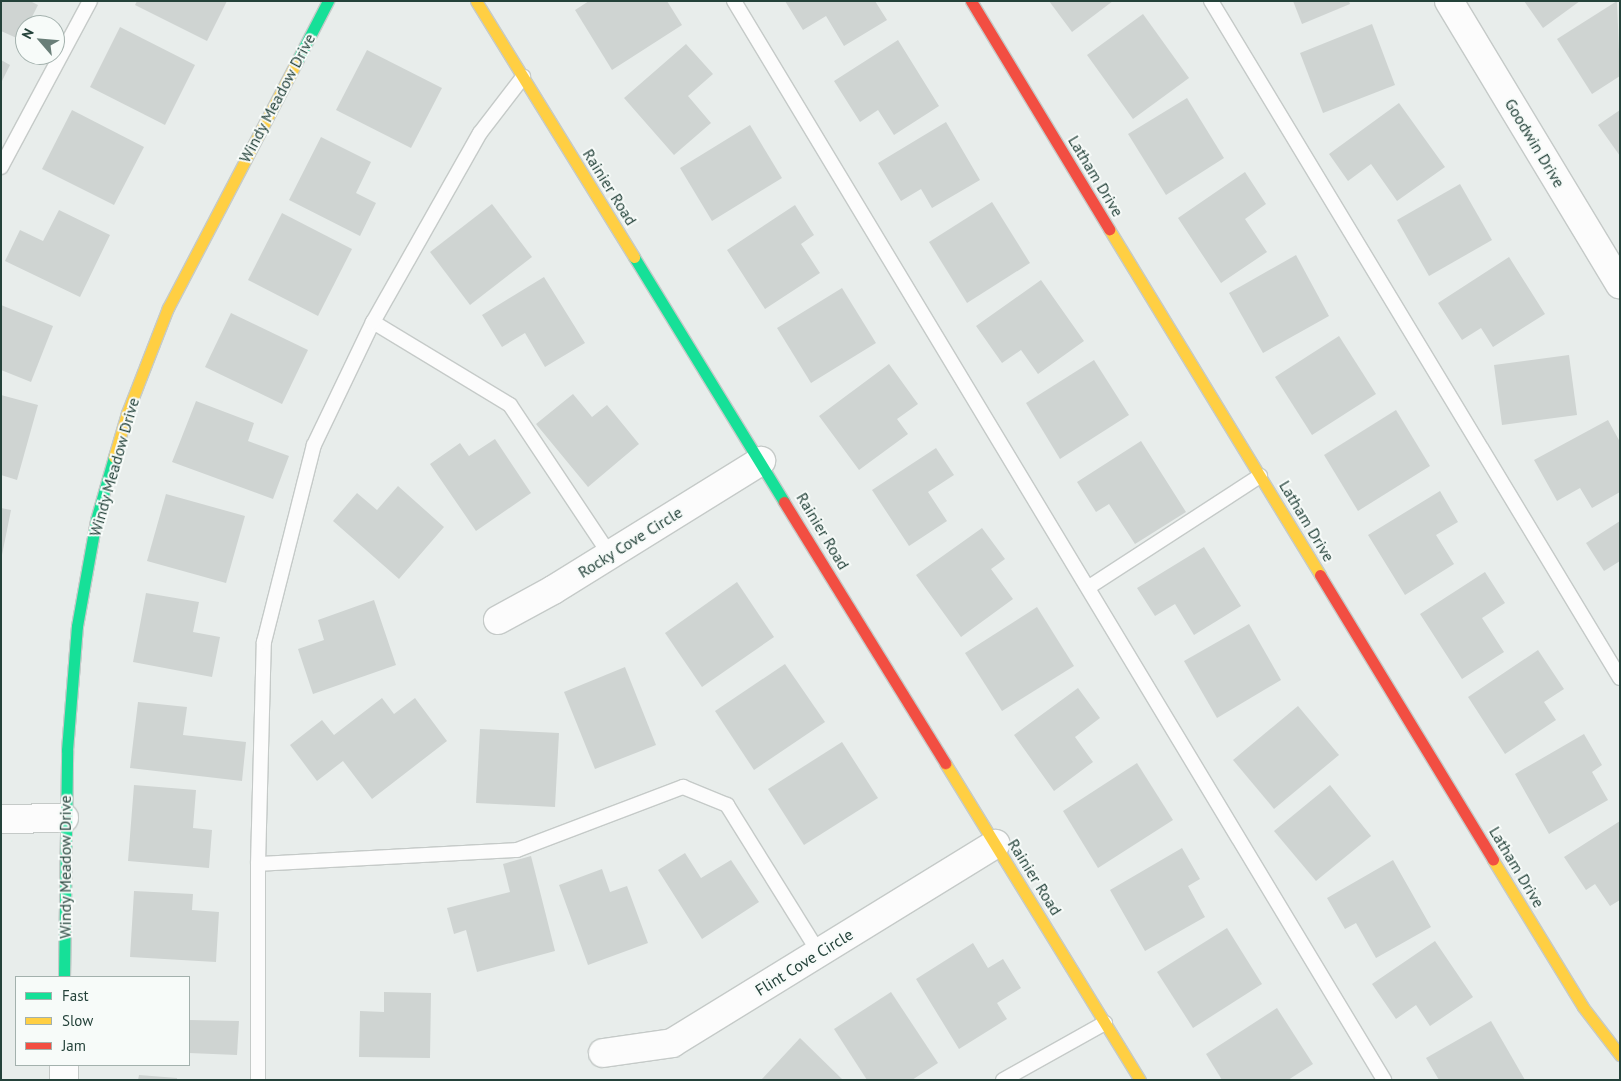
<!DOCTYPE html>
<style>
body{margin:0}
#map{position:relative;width:1621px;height:1081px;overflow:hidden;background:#e8edeb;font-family:"PT Sans",sans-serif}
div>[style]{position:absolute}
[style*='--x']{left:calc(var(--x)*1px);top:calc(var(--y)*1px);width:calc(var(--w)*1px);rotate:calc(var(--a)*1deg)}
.building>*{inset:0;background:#cfd4d2}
.roads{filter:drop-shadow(1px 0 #c5cac8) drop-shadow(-1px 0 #c5cac8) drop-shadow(0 1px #c5cac8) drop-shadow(0 -1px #c5cac8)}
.lane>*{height:14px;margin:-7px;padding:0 7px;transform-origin:7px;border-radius:7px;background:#fcfcfc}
.street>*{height:28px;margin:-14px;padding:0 14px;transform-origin:14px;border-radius:14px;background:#fcfcfc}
.fast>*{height:11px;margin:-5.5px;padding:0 5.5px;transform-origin:5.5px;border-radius:5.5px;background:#16e098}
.slow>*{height:11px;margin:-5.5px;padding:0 5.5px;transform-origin:5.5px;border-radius:5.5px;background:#ffcf43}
.jam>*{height:11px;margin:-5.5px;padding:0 5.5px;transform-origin:5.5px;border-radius:5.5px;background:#f24e42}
span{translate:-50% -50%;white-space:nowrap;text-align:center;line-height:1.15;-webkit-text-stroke:4px #f7fbf9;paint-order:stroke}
.street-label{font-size:16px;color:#24423a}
.frame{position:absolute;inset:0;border:2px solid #24423a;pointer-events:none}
.legend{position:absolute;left:15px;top:976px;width:175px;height:90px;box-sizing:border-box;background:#f7fbf9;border:1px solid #a3b1ad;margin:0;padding:6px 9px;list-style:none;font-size:15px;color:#24423a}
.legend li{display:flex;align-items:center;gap:10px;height:25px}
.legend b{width:25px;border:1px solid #a3b1ad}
.north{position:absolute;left:15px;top:15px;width:50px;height:50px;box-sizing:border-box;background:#f7fbf9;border:1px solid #a3b1ad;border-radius:50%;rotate:297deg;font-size:14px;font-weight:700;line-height:20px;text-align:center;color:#24423a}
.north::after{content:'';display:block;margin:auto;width:18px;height:22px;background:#697e78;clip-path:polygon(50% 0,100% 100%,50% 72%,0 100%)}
</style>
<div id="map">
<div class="building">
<i style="clip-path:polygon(1px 1px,30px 1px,38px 5px,28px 25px,25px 25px,21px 40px,1px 31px)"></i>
<i style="clip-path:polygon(137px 1px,227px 1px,207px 41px,135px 5px)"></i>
<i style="clip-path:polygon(589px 1px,667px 1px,682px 25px,612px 70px,575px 10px)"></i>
<i style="clip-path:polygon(785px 1px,875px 1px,887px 20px,844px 46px,826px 16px,803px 30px)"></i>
<i style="clip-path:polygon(1049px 1px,1113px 1px,1072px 32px)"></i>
<i style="clip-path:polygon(1293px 1px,1349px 1px,1350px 4px,1302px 24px)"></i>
<i style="clip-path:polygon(1524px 1px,1580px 1px,1543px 28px)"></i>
<i style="clip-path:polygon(1617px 1px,1620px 76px,1592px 94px,1557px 39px)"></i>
<i style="clip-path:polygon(1143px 14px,1189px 78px,1133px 119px,1087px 55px)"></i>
<i style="clip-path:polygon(1372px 24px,1395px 85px,1323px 113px,1300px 53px)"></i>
<i style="clip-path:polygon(120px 27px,195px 65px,165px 125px,90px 87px)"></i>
<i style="clip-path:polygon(898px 40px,939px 106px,894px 135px,878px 110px,860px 122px,834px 81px)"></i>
<i style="clip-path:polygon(686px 44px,713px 74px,688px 96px,711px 123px,674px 155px,624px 98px)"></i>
<i style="clip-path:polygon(367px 50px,442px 88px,411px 148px,336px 110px)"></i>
<i style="clip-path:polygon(1px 60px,10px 65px,1px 83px)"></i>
<i style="clip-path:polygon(1187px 98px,1224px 158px,1166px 195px,1128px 134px)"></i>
<i style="clip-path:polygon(1399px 103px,1445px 167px,1397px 201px,1371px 164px,1348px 181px,1329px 154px)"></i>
<i style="clip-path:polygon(72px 110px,144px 147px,114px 205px,42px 169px)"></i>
<i style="clip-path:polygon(1620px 110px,1620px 156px,1598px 125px)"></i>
<i style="clip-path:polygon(946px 122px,980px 180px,932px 208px,921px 189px,901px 201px,878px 163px)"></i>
<i style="clip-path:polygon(750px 125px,782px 178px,712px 221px,680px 168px)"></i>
<i style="clip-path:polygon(321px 137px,371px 162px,356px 193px,376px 203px,360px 236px,289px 200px)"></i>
<i style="clip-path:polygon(1245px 172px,1266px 204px,1245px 219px,1267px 252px,1221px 283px,1178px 218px)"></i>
<i style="clip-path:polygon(1460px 184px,1492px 240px,1429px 276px,1397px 220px)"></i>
<i style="clip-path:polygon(992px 202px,1030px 263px,967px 303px,929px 242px)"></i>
<i style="clip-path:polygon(492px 204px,532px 257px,470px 305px,430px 252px)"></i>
<i style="clip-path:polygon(795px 205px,814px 235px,801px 244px,820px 273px,765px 309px,727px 250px)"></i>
<i style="clip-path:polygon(59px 210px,110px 235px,80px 297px,5px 261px,20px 230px,43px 241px)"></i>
<i style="clip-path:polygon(282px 213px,352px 249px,318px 316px,248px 280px)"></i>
<i style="clip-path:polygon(1296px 255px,1329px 316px,1263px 353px,1229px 293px)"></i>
<i style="clip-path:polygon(1509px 257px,1545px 314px,1493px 347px,1481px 328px,1462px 340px,1438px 303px)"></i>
<i style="clip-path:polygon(544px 277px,585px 343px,545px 367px,525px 333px,502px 347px,482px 315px)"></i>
<i style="clip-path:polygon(1041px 280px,1084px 341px,1038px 374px,1021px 350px,1002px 363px,976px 326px)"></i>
<i style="clip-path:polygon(842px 288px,876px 343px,811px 383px,777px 328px)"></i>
<i style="clip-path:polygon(1px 305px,53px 326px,31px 382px,1px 370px)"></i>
<i style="clip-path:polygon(231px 313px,308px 350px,282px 404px,205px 367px)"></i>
<i style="clip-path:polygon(1339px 336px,1376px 394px,1312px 435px,1275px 377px)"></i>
<i style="clip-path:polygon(1569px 355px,1577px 415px,1502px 425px,1494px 365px)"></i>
<i style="clip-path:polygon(1094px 360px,1129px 415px,1060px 459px,1026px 403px)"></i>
<i style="clip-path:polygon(889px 364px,918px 404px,897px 419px,908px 434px,859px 470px,819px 416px)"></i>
<i style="clip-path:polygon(573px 394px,592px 417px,607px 405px,639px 444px,588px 487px,536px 424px)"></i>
<i style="clip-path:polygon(1px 395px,38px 405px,17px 480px,1px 475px)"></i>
<i style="clip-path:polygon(196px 401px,254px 423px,248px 441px,289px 456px,273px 499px,172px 462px)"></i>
<i style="clip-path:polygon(1396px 410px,1430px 466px,1358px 511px,1324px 455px)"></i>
<i style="clip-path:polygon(1608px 420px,1620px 442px,1620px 492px,1592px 508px,1580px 488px,1557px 501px,1534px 460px)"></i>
<i style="clip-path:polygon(495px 439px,531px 493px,476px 531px,430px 464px,460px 443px,469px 456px)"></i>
<i style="clip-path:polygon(1141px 441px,1186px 512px,1135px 544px,1109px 504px,1096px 512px,1077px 482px)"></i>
<i style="clip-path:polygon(936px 448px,954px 475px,928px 492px,947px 521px,909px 546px,872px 490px)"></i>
<i style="clip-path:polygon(398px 486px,444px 527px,399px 579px,333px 521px,357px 493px,377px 510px)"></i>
<i style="clip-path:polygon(1440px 491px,1458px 522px,1436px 535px,1454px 564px,1405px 595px,1368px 535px)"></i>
<i style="clip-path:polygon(166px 494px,245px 516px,226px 583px,147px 561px)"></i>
<i style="clip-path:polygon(1px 508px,11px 510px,2px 555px,1px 555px)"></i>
<i style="clip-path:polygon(1620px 521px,1620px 561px,1604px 571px,1586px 543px)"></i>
<i style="clip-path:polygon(982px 528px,1005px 559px,991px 569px,1013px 599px,961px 637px,916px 575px)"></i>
<i style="clip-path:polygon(1204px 547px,1241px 606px,1194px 635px,1175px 604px,1155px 616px,1137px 588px)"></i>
<i style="clip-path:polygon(1485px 572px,1505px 603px,1482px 618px,1504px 652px,1462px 679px,1420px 614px)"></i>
<i style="clip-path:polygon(737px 582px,774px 637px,702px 687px,665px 633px)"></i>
<i style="clip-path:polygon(146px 593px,199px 602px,193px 632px,220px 637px,212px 677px,133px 662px)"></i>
<i style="clip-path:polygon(374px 600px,396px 665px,313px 694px,298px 649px,324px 640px,318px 620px)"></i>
<i style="clip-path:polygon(1037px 607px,1074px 666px,1002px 711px,965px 653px)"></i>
<i style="clip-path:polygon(1249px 624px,1281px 680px,1217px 718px,1184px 661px)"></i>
<i style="clip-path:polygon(1538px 650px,1564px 689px,1544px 702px,1556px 720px,1505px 754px,1468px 697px)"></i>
<i style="clip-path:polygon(785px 664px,825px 722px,754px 770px,715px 711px)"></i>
<i style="clip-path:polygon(625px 667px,656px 745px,595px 769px,564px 692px)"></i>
<i style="clip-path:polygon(1078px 688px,1100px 718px,1075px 737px,1093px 762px,1054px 791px,1014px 735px)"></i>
<i style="clip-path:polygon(382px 698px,394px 714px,415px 698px,447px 741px,372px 799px,343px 761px,317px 781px,290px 745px,322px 720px,334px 735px)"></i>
<i style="clip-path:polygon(138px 702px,187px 707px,183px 735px,246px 742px,242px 781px,130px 768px)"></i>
<i style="clip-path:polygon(1298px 706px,1339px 755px,1274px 809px,1233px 760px)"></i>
<i style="clip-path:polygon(480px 729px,559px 733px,555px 807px,476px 803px)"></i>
<i style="clip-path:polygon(1584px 734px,1602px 765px,1592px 772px,1608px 800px,1549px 834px,1515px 774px)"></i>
<i style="clip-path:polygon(842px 742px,878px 798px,804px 845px,768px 789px)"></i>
<i style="clip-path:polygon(1137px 763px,1173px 820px,1098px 868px,1063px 811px)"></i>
<i style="clip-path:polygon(134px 785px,196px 790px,193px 828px,212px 830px,209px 868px,128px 861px)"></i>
<i style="clip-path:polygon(1330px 785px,1371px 836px,1316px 881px,1274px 831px)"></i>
<i style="clip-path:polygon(1620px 821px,1620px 900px,1610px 906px,1595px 884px,1586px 890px,1564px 857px)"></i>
<i style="clip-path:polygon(1182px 848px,1200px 879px,1188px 886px,1205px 917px,1145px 951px,1110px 890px)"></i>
<i style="clip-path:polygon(685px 853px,701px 878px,731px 860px,759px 902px,702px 939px,658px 870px)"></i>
<i style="clip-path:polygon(531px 856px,555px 951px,477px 972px,466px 930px,454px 934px,447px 908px,510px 892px,503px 864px)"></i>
<i style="clip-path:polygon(1393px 860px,1431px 927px,1376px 958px,1356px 923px,1345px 929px,1327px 898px)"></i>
<i style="clip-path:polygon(602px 869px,610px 892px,627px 886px,648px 943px,588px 965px,559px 885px)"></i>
<i style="clip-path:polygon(134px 891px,193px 894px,192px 910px,219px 912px,216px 962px,130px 957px)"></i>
<i style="clip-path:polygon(1227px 928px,1262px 984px,1193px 1028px,1157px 972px)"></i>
<i style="clip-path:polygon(1435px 941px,1473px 997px,1430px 1026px,1416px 1005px,1396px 1019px,1372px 984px)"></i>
<i style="clip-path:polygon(973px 943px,988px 968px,1003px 959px,1021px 988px,997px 1003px,1007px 1019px,959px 1049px,916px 979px)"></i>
<i style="clip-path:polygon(384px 992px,431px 993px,430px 1058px,359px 1057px,360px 1011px,384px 1012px)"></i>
<i style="clip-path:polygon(891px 992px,938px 1063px,912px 1080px,867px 1080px,834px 1029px)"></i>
<i style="clip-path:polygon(1277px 1008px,1313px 1064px,1288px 1080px,1222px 1080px,1206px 1054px)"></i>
<i style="clip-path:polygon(189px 1020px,239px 1021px,237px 1055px,189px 1053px)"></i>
<i style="clip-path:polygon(1491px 1021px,1525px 1080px,1439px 1080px,1426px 1058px)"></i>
<i style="clip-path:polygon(800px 1038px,843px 1080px,761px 1080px)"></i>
<i style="clip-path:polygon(139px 1075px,177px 1078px,177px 1080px,138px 1080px)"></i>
</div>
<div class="roads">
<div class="lane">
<i style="--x:734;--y:1;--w:1260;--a:58.93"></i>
<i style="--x:1211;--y:1;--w:791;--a:58.86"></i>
<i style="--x:1;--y:167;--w:188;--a:-61.8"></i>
<i style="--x:373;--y:322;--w:160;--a:31.2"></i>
<i style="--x:510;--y:405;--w:180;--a:56.3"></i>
<i style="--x:1089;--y:587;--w:204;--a:-33"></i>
<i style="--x:258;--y:864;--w:259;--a:-3.1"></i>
<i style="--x:517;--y:850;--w:178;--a:-20.8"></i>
<i style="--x:683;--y:787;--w:48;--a:22.2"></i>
<i style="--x:727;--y:805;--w:174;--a:58.1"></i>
<i style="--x:258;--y:1080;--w:216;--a:-90"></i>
<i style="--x:258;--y:864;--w:222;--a:-88.5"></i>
<i style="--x:264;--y:642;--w:203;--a:-75.8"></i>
<i style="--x:314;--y:445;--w:136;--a:-64.4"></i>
<i style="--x:373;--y:322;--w:217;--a:-60.5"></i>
<i style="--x:480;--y:133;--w:71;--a:-52.5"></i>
<i style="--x:1003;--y:1080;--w:117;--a:-29.2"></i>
</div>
<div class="street">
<i style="--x:1449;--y:1;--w:331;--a:58.9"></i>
<i style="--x:498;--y:620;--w:63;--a:-28.6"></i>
<i style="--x:553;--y:590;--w:245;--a:-31.8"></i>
<i style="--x:1;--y:819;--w:63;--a:-0.9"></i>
<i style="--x:603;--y:1053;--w:70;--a:-8.2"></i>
<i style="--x:672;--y:1043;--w:380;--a:-31.6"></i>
<i style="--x:64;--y:1080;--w:15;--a:-90"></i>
</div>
<div class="fast">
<i style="--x:296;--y:63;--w:70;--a:-62.7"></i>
<i style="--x:634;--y:257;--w:287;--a:58.5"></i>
<i style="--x:64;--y:977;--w:227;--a:-89.2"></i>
<i style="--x:67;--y:750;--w:124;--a:-85.4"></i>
<i style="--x:77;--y:626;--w:108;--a:-79.8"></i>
<i style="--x:96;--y:520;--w:66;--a:-74.1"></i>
</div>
<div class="slow">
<i style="--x:476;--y:1;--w:301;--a:58.3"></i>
<i style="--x:1109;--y:229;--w:405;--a:58.6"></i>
<i style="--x:114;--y:457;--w:46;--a:-73.5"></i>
<i style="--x:127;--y:413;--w:113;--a:-68.7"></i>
<i style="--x:168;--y:308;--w:276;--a:-62.4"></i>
<i style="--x:945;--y:763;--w:372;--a:58.4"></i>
<i style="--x:1493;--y:860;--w:172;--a:58.5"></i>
<i style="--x:1583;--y:1007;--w:61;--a:52.4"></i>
</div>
<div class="jam">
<i style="--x:971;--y:1;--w:267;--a:58.8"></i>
<i style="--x:784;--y:502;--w:307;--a:58.3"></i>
<i style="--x:1320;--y:575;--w:333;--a:58.7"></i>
</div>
</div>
<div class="street-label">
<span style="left:277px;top:98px;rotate:-62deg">Windy Meadow Drive</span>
<span style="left:1535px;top:143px;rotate:59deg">Goodwin Drive</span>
<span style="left:1096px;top:176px;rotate:59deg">Latham Drive</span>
<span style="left:610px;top:187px;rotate:58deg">Rainier Road</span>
<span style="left:114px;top:467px;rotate:-74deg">Windy Meadow Drive</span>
<span style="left:1307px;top:521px;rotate:59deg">Latham Drive</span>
<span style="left:823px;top:531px;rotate:59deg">Rainier Road</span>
<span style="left:630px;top:542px;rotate:-32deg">Rocky Cove Circle</span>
<span style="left:65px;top:867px;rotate:-90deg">Windy Meadow Drive</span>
<span style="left:1517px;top:867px;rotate:59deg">Latham Drive</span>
<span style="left:1035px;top:877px;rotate:58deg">Rainier Road</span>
<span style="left:804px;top:962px;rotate:-32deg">Flint Cove Circle</span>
</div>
<div class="frame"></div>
<ul class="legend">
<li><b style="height:6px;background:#16e098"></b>Fast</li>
<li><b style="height:6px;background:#ffcf43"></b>Slow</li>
<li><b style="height:6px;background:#f24e42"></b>Jam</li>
</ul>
<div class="north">N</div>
</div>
